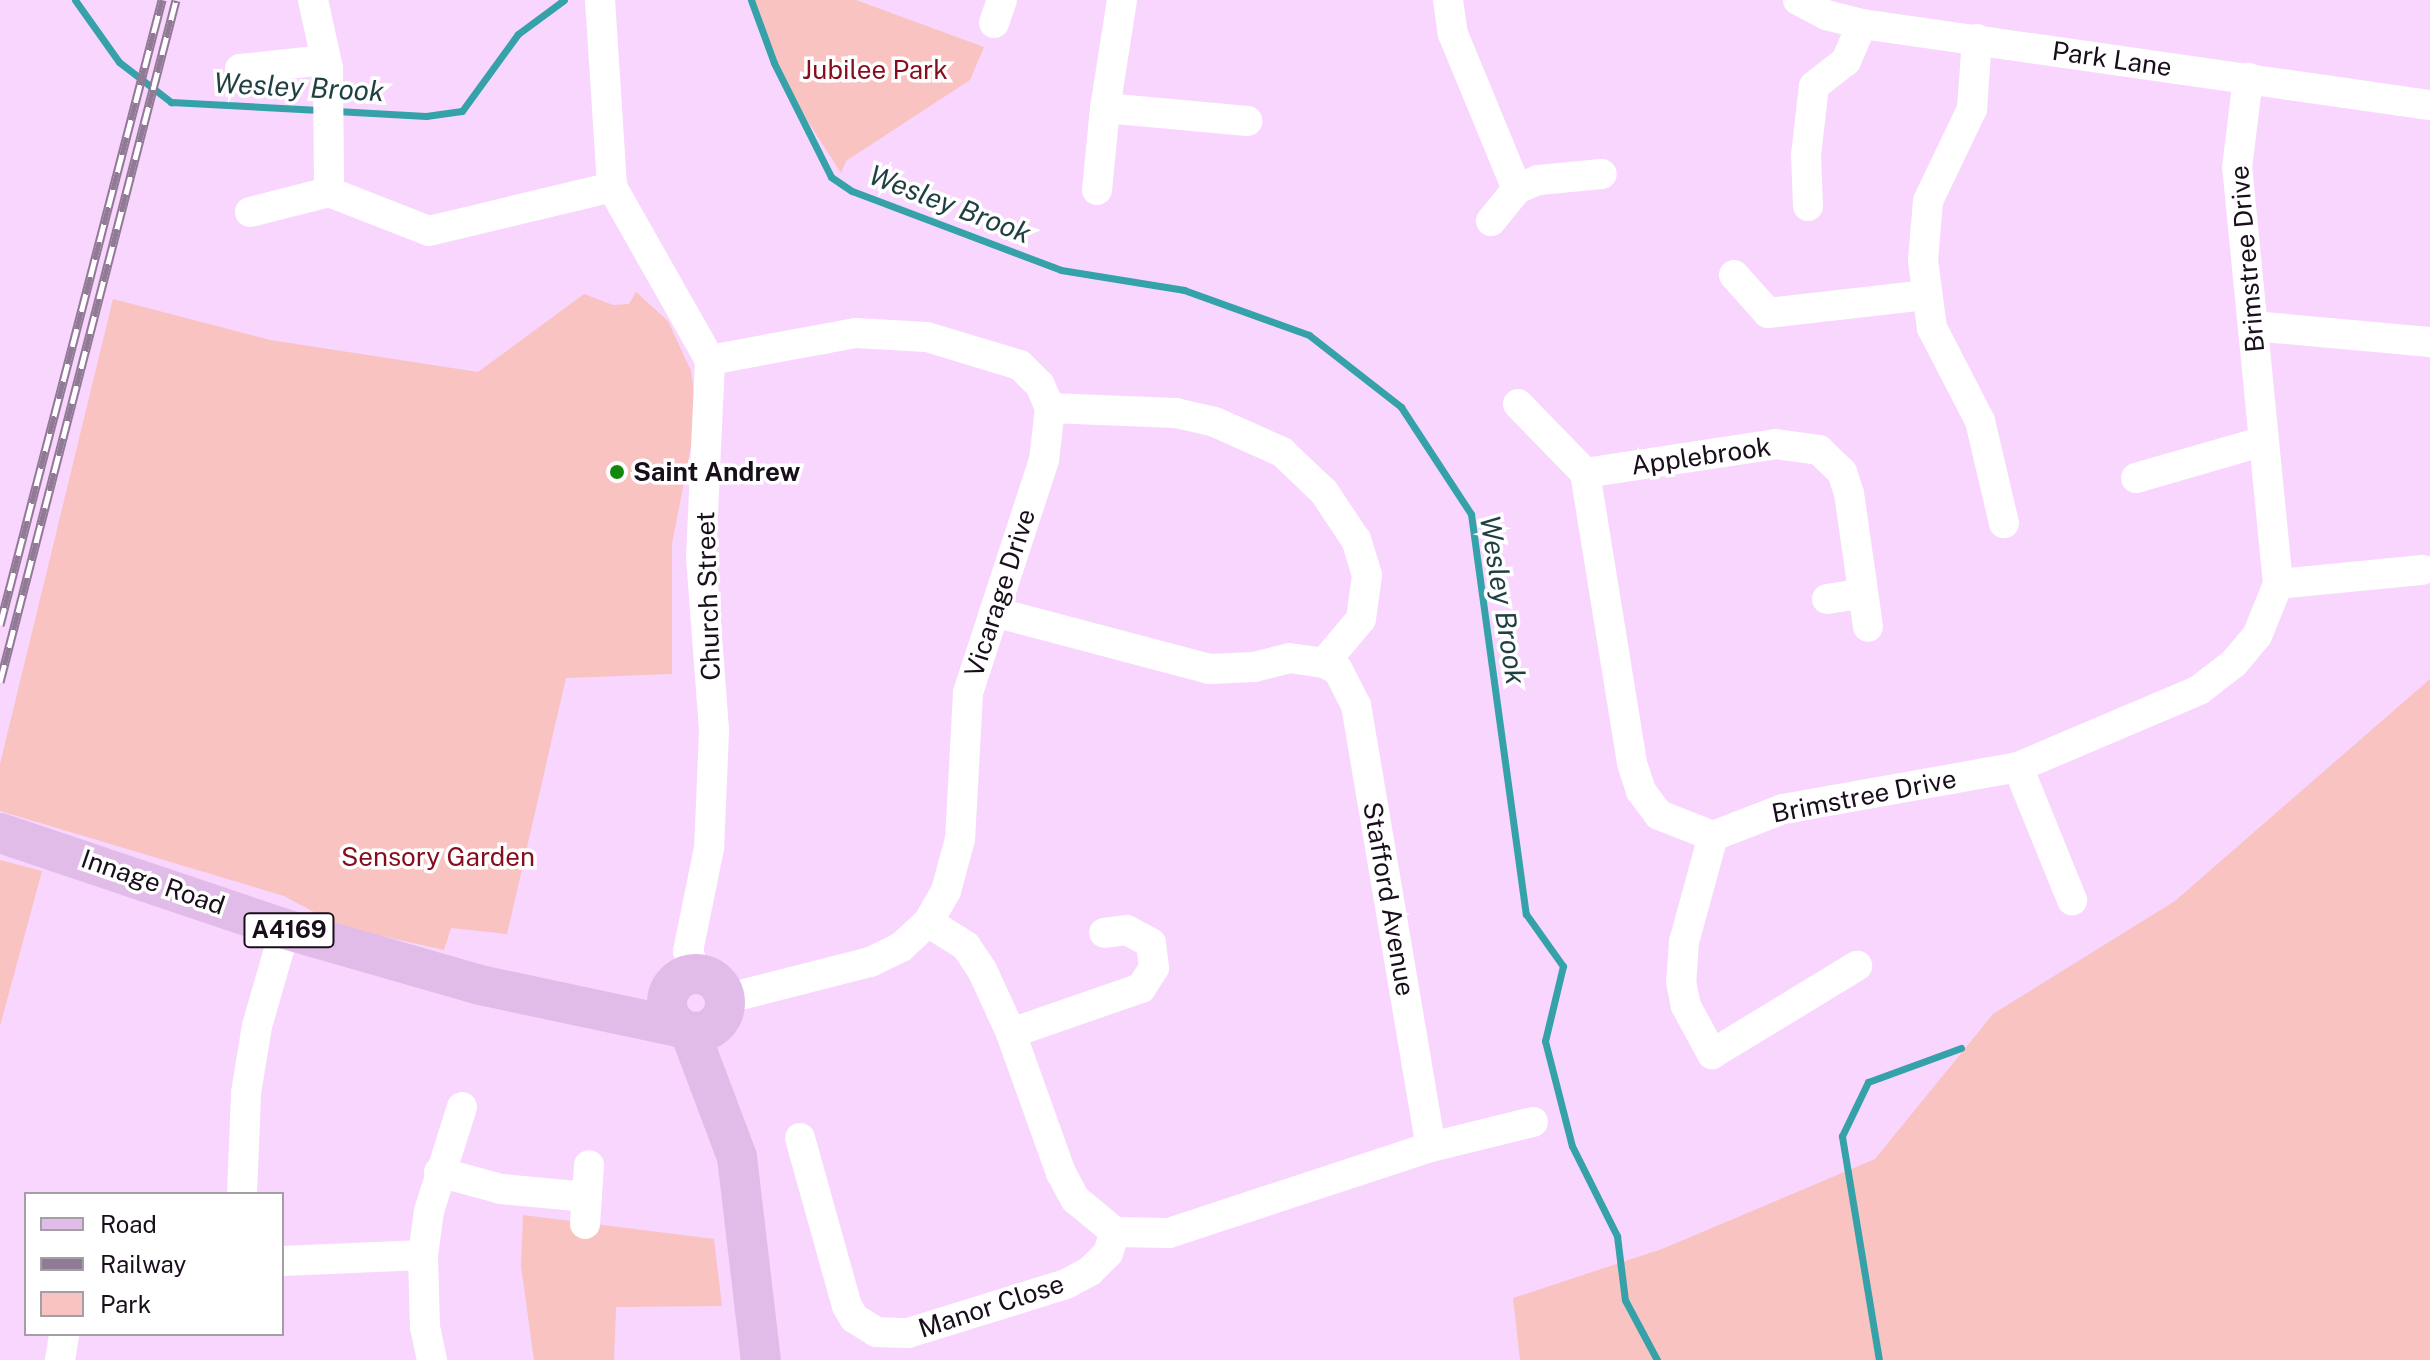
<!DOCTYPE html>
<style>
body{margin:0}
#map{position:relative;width:2430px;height:1360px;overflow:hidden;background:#f9d6fe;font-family:"Public Sans",sans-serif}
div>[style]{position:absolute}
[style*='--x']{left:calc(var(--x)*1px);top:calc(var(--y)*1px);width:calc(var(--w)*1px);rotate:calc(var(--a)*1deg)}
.green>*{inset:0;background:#f8c3c0}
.stream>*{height:7px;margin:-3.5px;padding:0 3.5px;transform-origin:3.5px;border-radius:3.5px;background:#35a1a9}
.minor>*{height:30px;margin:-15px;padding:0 15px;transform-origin:15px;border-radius:15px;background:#fff}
.major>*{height:40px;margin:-20px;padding:0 20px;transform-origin:20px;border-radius:20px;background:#e2bce8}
.major>.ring{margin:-20px;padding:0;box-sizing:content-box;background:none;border:40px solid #e2bce8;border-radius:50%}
.rail>*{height:9px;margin-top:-4.5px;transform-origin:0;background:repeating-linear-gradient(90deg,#fff 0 18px,#917a95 0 36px);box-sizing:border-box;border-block:2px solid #917a95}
.dots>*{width:22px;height:22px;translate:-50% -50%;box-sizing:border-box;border:4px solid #fff;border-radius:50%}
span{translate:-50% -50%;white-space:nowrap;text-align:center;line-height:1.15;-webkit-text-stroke:7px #fff;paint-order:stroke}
.shield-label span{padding:2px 6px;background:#fff;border:2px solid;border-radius:6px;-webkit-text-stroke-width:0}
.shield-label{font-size:24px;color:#190e1b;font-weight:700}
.street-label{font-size:26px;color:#190e1b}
.park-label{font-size:26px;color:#860d1d}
.poi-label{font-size:26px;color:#190e1b;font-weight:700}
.left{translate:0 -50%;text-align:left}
.water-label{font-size:28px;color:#1f3f42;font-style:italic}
.legend{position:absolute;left:24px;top:1192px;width:260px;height:144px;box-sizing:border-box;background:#fff;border:2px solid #a39fa4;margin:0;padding:10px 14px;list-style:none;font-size:24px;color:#190e1b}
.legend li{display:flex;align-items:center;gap:16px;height:40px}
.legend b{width:40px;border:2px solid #a39fa4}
</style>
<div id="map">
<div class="green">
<i style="clip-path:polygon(751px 0,856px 0,984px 47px,970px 80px,846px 161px,841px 173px,787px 89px)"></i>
<i style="clip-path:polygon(636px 292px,668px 321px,691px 371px,694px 393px,694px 431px,672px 544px,672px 674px,566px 678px,507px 934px,451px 928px,444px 950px,342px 927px,284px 896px,0 811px,0 764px,113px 299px,270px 340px,478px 372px,584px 294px,613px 305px,629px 304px)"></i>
<i style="clip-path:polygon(2430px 679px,2430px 1360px,1520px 1360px,1513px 1298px,1662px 1249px,1875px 1159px,1993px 1014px,2175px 901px)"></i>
<i style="clip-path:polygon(0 860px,42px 871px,0 1026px)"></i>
<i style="clip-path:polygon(523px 1215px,714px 1239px,722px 1306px,616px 1307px,614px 1360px,534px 1360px,521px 1266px)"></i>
</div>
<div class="stream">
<i style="--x:75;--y:0;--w:76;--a:54.6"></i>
<i style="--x:119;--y:62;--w:66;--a:37.6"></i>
<i style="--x:171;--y:102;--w:148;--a:3.1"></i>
<i style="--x:751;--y:0;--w:67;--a:69.9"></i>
<i style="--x:774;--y:63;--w:127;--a:63.4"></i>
<i style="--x:831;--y:177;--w:25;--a:34"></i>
<i style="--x:852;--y:191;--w:223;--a:20.7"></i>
<i style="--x:1061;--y:270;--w:125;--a:9.2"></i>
<i style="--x:1184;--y:290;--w:133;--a:19.8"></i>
<i style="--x:1309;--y:335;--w:117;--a:38"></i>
<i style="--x:1401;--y:407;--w:128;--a:56.8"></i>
<i style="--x:1471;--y:514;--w:404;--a:82.2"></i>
<i style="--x:1526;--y:914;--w:64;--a:54.6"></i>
<i style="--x:1563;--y:966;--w:77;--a:103.5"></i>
<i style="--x:1545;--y:1041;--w:108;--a:75.6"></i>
<i style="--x:1572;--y:1146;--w:101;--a:63.4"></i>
<i style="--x:1617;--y:1236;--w:64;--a:82.9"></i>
<i style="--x:1625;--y:1300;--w:68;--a:61.9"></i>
<i style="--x:336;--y:111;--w:90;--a:3.2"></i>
<i style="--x:426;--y:116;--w:36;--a:-8"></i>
<i style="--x:462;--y:111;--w:95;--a:-54"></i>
<i style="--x:518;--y:34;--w:57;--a:-36.5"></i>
<i style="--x:1879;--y:1360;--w:227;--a:-99.4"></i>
<i style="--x:1842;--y:1136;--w:60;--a:-64.3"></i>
<i style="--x:1868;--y:1082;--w:99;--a:-20.1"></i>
</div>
<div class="minor">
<i style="--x:313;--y:0;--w:70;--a:77.6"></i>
<i style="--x:328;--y:68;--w:124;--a:89.5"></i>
<i style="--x:329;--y:192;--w:107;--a:21.3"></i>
<i style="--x:429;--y:231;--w:188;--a:-13.5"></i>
<i style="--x:600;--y:0;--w:187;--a:86.3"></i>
<i style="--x:612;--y:187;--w:199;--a:60.5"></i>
<i style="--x:710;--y:360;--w:197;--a:92.6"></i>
<i style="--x:701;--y:557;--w:174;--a:85.7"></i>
<i style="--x:714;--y:731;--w:117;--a:92.4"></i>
<i style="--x:709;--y:848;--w:105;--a:101.5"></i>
<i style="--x:688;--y:951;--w:24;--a:71"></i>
<i style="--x:1122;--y:0;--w:109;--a:98.9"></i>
<i style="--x:1105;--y:108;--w:143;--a:5.2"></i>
<i style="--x:1448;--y:0;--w:34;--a:82"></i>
<i style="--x:1453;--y:34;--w:168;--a:67.6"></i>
<i style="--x:1517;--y:189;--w:23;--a:-23"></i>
<i style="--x:1538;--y:180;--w:64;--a:-5.4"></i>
<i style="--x:1798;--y:0;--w:32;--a:28"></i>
<i style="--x:1826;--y:15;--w:37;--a:14"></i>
<i style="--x:1862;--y:24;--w:574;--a:8.12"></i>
<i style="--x:994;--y:23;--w:24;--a:-71"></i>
<i style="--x:1977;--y:39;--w:70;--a:94.1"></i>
<i style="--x:1972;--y:109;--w:102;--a:115.6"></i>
<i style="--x:1928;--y:201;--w:59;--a:94.8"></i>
<i style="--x:1923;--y:260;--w:69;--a:82.5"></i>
<i style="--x:1932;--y:328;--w:105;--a:62.7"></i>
<i style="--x:1980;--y:421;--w:105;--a:76.8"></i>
<i style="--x:240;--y:69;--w:86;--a:-6"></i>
<i style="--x:1097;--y:190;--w:82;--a:-84.4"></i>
<i style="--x:1808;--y:206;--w:51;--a:-92.2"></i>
<i style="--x:1806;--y:155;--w:69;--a:-83.4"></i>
<i style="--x:1814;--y:86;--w:41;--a:-38"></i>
<i style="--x:1846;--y:61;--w:40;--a:-66.6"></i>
<i style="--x:250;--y:212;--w:81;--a:-14.2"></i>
<i style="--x:1491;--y:221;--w:41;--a:-50.9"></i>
<i style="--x:1734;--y:275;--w:51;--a:48.2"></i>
<i style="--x:1768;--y:313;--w:160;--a:-6.5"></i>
<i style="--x:2253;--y:326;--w:178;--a:5.2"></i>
<i style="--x:710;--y:360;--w:148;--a:-10.5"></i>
<i style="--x:856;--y:333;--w:71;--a:3.2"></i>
<i style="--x:927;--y:337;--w:97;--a:16.8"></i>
<i style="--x:1020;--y:365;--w:28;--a:45"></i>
<i style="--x:1040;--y:385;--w:25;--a:67"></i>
<i style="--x:1050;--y:408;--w:52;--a:96.6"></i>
<i style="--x:1044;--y:460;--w:245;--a:108.1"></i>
<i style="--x:968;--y:693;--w:146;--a:93.1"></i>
<i style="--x:960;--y:839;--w:54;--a:105.1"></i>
<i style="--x:946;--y:891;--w:36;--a:120"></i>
<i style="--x:928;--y:922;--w:37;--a:137"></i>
<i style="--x:901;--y:947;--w:34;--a:154"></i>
<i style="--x:870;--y:962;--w:150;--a:165.7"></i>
<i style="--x:1518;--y:404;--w:96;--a:45.8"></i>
<i style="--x:2136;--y:478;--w:133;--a:-16.1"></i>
<i style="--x:2278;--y:584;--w:145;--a:-5.6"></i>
<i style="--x:1827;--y:599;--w:36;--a:-9"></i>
<i style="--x:994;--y:612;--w:222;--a:14.8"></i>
<i style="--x:1209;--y:669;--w:45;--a:-2.5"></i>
<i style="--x:1254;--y:667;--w:36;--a:-14"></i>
<i style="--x:1289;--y:658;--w:35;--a:8"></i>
<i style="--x:1324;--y:663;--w:57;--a:-49.9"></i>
<i style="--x:1361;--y:619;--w:44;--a:-82.2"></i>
<i style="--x:1367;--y:575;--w:37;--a:-107"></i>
<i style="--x:1356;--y:540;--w:58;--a:-123.7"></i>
<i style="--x:1324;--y:492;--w:58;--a:-136.4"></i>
<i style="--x:1282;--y:452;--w:73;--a:-155.9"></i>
<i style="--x:1215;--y:422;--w:40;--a:-167"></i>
<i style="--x:1176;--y:413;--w:126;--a:-177.7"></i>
<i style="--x:1324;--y:663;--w:16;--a:27"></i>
<i style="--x:1338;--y:670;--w:39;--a:63"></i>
<i style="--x:1356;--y:705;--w:448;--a:80.4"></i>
<i style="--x:2018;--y:767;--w:144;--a:67.9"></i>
<i style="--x:1713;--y:836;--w:75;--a:-21.1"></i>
<i style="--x:1783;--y:809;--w:239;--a:-10.1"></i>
<i style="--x:2018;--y:767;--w:197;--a:-23"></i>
<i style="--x:2199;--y:690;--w:44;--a:-37.6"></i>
<i style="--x:2234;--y:663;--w:35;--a:-50"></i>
<i style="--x:2257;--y:636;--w:56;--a:-68"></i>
<i style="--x:2278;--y:584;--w:418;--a:-95.6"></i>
<i style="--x:2237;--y:168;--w:91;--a:-83"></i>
<i style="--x:1713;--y:836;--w:58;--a:-158.7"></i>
<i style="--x:1659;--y:815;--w:30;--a:-127"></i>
<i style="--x:1641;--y:791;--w:29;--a:-108"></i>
<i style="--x:1632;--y:763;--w:294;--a:-99.2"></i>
<i style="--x:1585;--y:473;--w:193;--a:-8.6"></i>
<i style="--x:1776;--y:444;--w:43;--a:7.9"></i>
<i style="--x:1819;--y:450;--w:32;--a:44"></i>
<i style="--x:1842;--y:472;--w:22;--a:72"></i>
<i style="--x:1849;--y:493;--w:135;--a:81.9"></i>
<i style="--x:1713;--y:836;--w:110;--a:105.3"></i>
<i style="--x:1684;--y:942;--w:39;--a:94"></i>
<i style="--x:1681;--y:981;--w:25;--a:79"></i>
<i style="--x:1686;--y:1006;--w:55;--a:61.6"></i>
<i style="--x:1712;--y:1054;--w:170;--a:-31.3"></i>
<i style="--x:1011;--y:1033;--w:138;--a:-19.1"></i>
<i style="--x:1141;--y:988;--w:24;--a:-57"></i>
<i style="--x:1154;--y:968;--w:25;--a:-97"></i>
<i style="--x:1151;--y:943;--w:27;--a:-152"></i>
<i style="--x:1127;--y:930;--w:23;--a:173"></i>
<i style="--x:800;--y:1138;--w:174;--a:74.4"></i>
<i style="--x:847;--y:1306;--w:14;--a:60"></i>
<i style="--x:854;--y:1318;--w:26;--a:32"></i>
<i style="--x:876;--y:1332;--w:32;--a:2"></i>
<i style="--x:908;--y:1333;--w:165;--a:-17.2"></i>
<i style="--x:1066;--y:1284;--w:27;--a:-28"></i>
<i style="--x:1090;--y:1271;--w:25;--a:-45"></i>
<i style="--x:1108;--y:1253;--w:22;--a:-72"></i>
<i style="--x:1115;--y:1232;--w:52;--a:-140.5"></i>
<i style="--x:1075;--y:1199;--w:30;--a:-118"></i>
<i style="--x:1061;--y:1173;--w:149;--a:-109.7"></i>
<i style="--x:1011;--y:1033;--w:69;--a:-114.7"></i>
<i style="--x:982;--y:970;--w:29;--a:-124"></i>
<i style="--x:966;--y:946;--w:45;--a:-147.7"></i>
<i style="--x:439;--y:1172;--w:64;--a:15.3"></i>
<i style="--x:501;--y:1189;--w:86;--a:5.3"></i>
<i style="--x:242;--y:1194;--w:101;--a:-87.7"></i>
<i style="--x:246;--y:1093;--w:68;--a:-80.7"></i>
<i style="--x:257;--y:1026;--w:101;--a:-73.9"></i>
<i style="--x:585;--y:1224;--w:59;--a:-86.1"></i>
<i style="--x:1115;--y:1232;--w:54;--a:1.1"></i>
<i style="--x:1169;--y:1233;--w:276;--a:-18.2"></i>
<i style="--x:1431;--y:1147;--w:105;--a:-13.8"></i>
<i style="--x:282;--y:1261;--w:141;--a:-2.4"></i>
<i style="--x:60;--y:1360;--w:26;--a:-81"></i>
<i style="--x:432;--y:1360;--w:33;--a:-102"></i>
<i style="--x:425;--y:1328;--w:73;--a:-91.6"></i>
<i style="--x:423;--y:1255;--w:44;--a:-82.2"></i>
<i style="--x:429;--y:1211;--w:109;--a:-72.4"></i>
</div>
<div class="major">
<i style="--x:0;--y:833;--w:301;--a:18.6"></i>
<i style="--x:285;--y:929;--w:203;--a:16"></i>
<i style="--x:480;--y:985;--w:202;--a:12"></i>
<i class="ring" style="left:667px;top:974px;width:18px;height:18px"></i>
<i style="--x:690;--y:1032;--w:134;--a:69.4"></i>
<i style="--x:737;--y:1157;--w:204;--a:83.3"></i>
</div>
<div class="rail">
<i style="--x:0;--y:625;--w:646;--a:-75.47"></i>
<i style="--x:0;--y:682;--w:704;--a:-75.53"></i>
</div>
<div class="dots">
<i style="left:617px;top:472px;background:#12890c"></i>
</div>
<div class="shield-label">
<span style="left:289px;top:930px">A4169</span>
</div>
<div class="street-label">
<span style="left:2112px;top:59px;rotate:8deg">Park Lane</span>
<span style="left:2247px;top:259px;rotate:-95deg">Brimstree Drive</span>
<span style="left:1701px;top:456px;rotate:-8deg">Applebrook</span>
<span style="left:1000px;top:593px;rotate:-72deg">Vicarage Drive</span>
<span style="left:708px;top:596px;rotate:-92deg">Church Street</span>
<span style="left:1864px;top:796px;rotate:-11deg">Brimstree Drive</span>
<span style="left:153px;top:882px;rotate:19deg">Innage Road</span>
<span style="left:1389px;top:899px;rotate:80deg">Stafford Avenue</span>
<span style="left:991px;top:1306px;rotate:-18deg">Manor Close</span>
</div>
<div class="park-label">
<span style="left:875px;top:70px">Jubilee Park</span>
<span style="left:438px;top:857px">Sensory Garden</span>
</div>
<div class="poi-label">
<span class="left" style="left:633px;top:472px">Saint Andrew</span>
</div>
<div class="water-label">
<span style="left:299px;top:87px;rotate:3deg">Wesley Brook</span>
<span style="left:950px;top:204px;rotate:21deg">Wesley Brook</span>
<span style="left:1503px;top:600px;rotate:81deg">Wesley Brook</span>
</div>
<ul class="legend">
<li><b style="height:10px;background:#e2bce8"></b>Road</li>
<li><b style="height:10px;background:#917a95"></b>Railway</li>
<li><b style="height:22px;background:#f8c3c0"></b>Park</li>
</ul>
</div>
